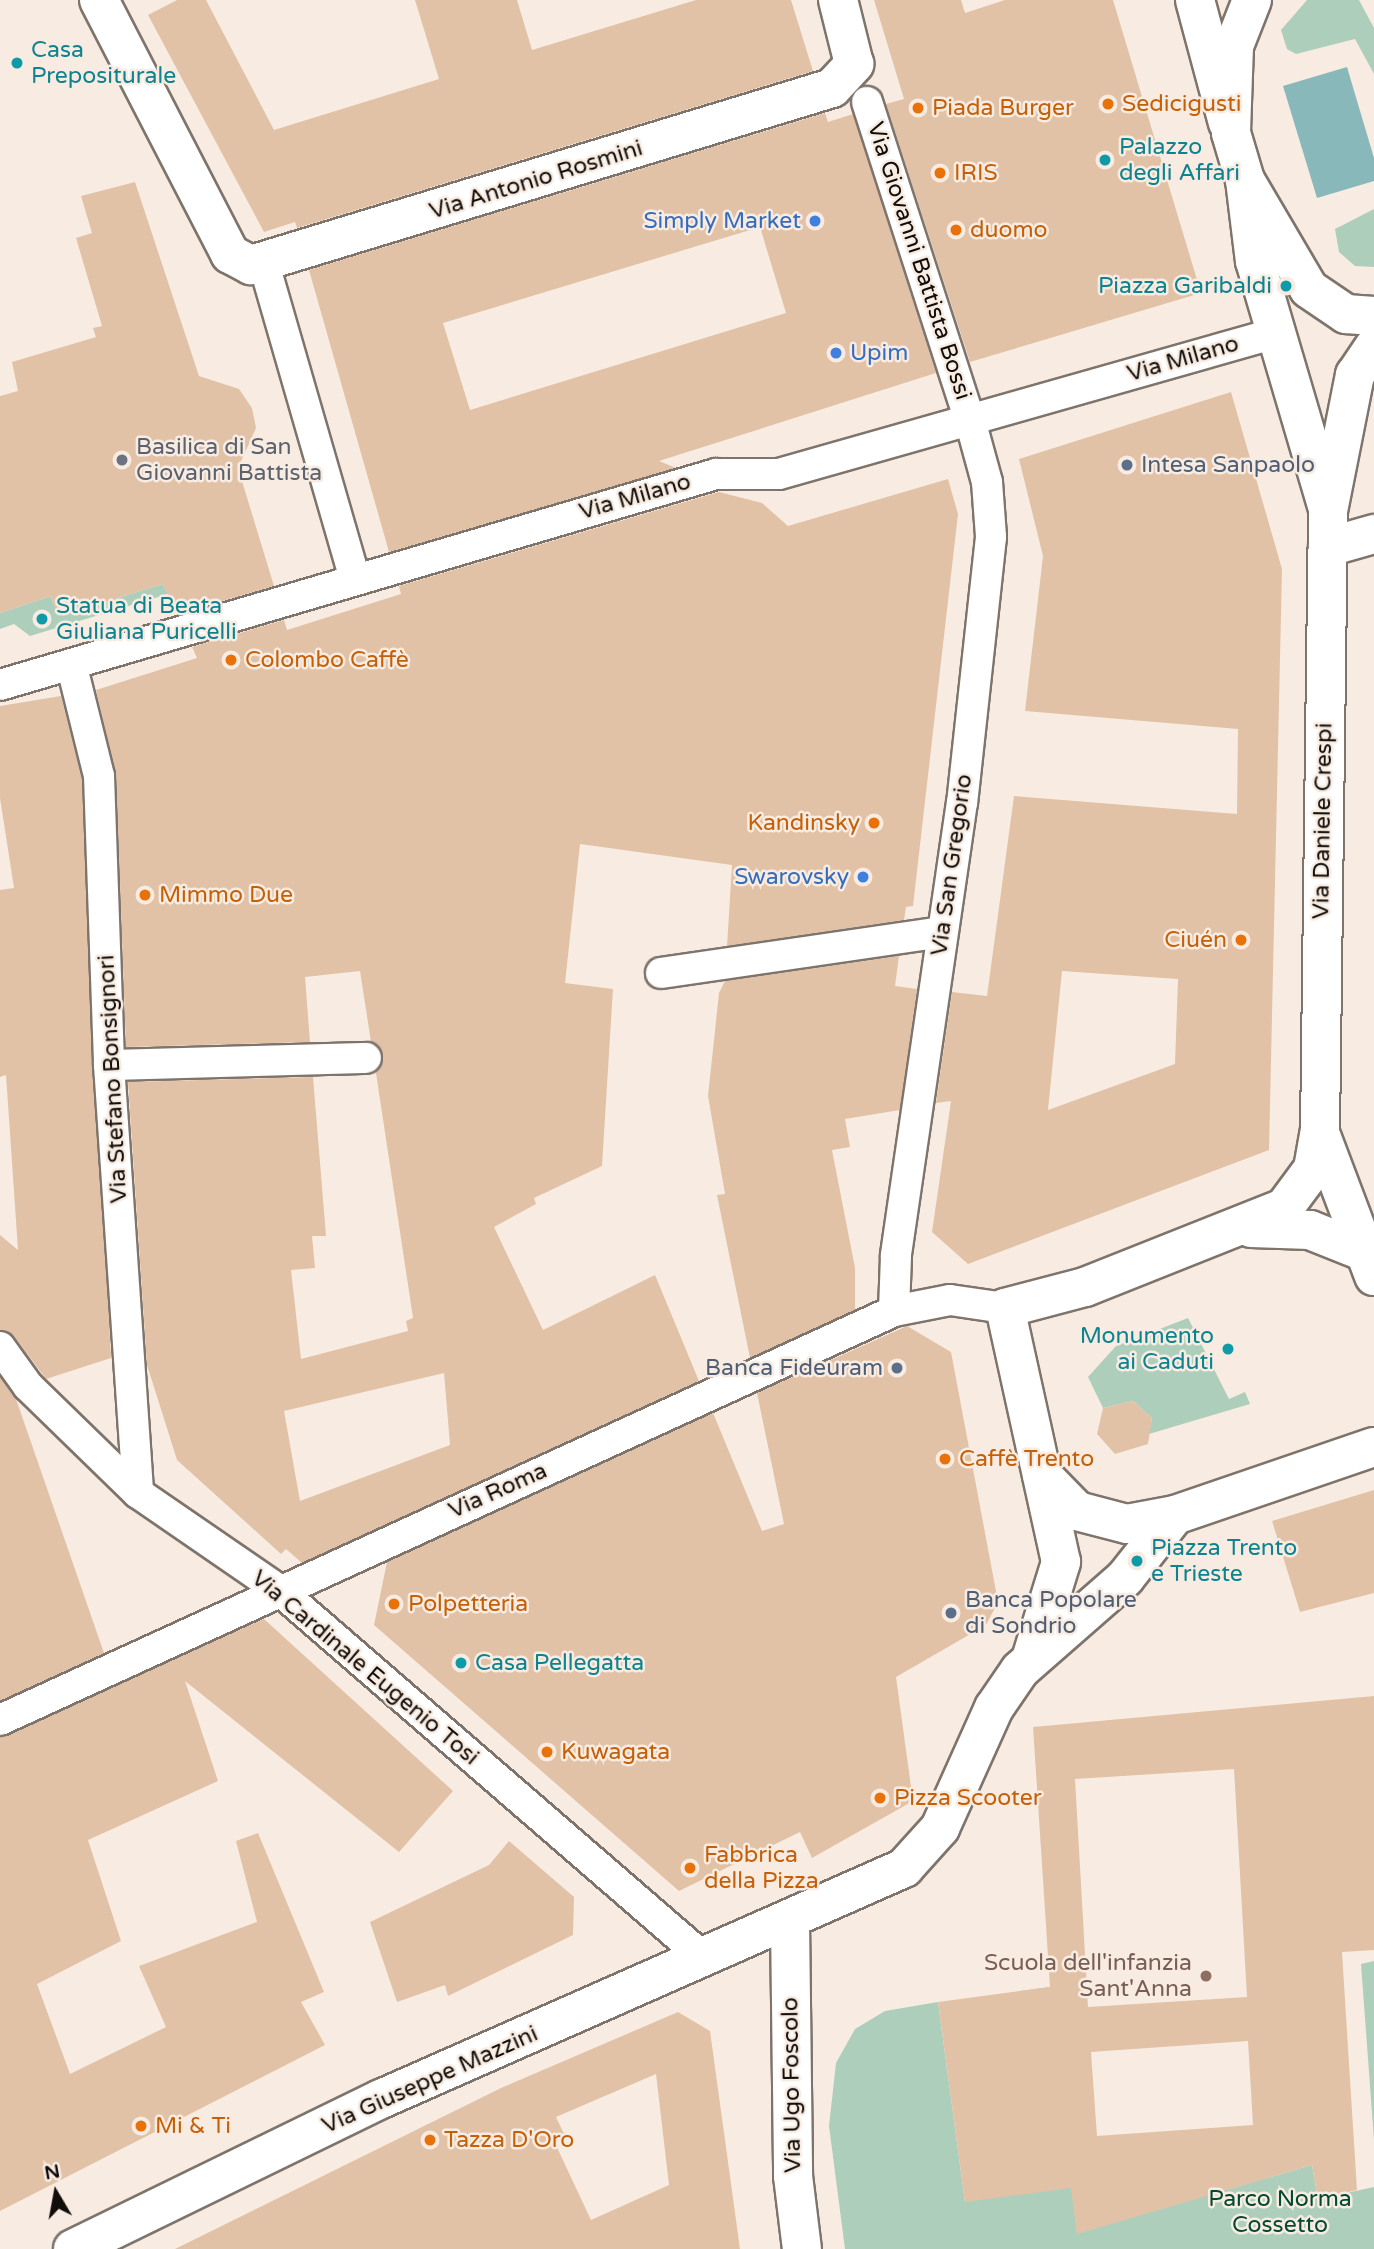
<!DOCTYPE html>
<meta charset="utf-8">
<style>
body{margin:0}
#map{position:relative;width:1374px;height:2249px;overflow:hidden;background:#f8ece2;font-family:"Varela Round",sans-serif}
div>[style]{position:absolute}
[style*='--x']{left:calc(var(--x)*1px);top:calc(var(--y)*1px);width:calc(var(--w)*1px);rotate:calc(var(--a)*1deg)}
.green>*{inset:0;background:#aecebc}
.water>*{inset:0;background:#88b8ba}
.building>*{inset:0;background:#e1c2a7}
.roads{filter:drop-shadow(2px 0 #7e746b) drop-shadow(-2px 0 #7e746b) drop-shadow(0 2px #7e746b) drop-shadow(0 -2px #7e746b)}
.pedestrian>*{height:30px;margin:-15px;padding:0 15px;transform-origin:15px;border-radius:15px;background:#fff}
.minor>*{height:38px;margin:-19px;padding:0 19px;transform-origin:19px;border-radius:19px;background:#fff}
.tertiary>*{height:38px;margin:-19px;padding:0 19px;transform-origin:19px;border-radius:19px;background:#fff}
.dots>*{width:19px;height:19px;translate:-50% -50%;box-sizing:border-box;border:4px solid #f8ece2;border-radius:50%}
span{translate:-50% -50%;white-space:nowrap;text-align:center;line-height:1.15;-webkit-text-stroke:5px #f8ece2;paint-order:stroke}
.culture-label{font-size:23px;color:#0d838f}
.left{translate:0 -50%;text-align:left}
.right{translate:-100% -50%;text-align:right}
.food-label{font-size:23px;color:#c56008}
.street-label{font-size:23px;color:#110d0a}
.shop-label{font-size:23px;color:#366cbe}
.worship-label{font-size:23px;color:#5b616d}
.service-label{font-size:23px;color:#4e5e75}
.education-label{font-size:23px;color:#785e54}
.park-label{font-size:23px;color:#014a2f}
.north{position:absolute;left:21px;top:2158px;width:70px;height:70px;-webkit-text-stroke:5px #f8ece2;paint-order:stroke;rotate:350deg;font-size:19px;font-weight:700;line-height:28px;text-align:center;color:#110d0a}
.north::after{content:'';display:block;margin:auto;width:24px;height:32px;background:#110d0a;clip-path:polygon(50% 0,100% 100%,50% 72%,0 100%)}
</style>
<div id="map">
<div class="green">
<i style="clip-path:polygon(1307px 0,1359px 0,1374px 28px,1374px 74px,1355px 39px,1296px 54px,1287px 49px,1281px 30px)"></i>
<i style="clip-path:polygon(1374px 209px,1374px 267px,1355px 266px,1339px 252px,1335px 229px)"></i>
<i style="clip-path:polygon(163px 584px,168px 594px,30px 636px,14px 624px,0 629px,0 613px,51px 596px,58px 616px)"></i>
<i style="clip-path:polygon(1188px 1318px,1229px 1399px,1245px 1392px,1250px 1404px,1149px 1434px,1152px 1418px,1133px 1401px,1103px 1408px,1088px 1377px,1116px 1346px)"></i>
<i style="clip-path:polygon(1374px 1961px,1374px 2140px,1361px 1964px)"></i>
<i style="clip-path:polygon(1050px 1987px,1077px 2233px,1312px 2165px,1318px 2199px,1374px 2187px,1374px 2249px,845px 2249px,829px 2126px,836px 2063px,855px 2029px,885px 2011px,938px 2002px,965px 2202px,1028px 2050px,1020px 1991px)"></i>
</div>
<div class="water">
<i style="clip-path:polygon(1347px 67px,1374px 158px,1374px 181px,1317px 198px,1283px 86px)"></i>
</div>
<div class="building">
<i style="clip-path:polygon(177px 0,206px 0,274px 130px,439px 79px,415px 0,517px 0,532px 50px,696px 0,791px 0,813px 71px,297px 228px,295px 222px,264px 232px,148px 15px)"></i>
<i style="clip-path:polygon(874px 0,961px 0,965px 13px,1005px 0,1113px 0,1201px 293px,970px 362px,886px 104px,904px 99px)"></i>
<i style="clip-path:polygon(evenodd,825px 113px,828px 122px,853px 114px,936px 373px,659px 461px,676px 468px,389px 552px,309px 270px,825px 113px,760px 227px,786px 313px,470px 410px,443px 323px,760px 227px)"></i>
<i style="clip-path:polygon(135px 182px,199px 376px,239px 389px,252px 408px,256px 428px,238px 468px,274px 586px,177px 614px,163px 584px,58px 616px,51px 596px,0 613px,0 396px,18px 391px,12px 362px,96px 337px,93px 328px,102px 326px,76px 238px,92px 233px,81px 196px)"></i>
<i style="clip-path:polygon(evenodd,1231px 392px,1282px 569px,1269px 1150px,968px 1264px,932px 1232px,951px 1101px,936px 1103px,952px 992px,987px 996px,1014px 796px,1237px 814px,1238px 729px,1025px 711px,1043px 556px,1019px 459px,1231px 392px,1062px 971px,1178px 979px,1175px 1064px,1048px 1110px,1062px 971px)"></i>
<i style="clip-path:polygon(evenodd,948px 479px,958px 514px,913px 906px,906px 907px,904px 920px,727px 946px,732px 865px,580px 844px,565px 983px,613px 989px,602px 1166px,534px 1198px,536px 1204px,494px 1227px,543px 1330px,655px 1275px,699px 1381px,302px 1563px,286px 1549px,281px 1554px,177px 1460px,147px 1365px,128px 1082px,313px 1077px,326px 1236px,312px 1236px,315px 1268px,291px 1270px,301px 1359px,408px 1331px,406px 1321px,413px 1318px,376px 1073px,383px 1057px,371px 1042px,360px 971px,305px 977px,310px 1042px,126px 1047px,116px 775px,96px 690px,197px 658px,192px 647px,284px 620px,287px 630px,401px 594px,399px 586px,719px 492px,762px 503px,788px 526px,948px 479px,444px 1373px,450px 1445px,300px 1501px,284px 1411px,444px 1373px)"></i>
<i style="clip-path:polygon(61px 696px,82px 778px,111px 1358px,46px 1379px,14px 1336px,0 1330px,0 1235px,18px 1250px,6px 1075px,0 1077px,0 890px,14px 888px,0 798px,0 706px)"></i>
<i style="clip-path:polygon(899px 956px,895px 986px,917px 989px,900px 1110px,845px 1119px,850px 1147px,832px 1150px,855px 1268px,855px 1310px,750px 1358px,717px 1195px,725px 1194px,708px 1096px,719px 993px,725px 981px)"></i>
<i style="clip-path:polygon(907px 1326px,951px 1352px,998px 1602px,986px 1625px,896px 1677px,913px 1801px,812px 1858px,800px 1832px,679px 1891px,374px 1625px,387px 1562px,713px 1413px,762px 1531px,784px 1524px,757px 1393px)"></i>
<i style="clip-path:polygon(0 1377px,16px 1399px,104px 1653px,0 1701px)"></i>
<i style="clip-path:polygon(1133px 1401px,1152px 1418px,1148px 1444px,1115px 1454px,1097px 1434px,1103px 1408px)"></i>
<i style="clip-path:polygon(1374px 1490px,1374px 1593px,1300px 1612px,1272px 1521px)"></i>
<i style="clip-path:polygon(264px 1619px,453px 1791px,399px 1852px,185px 1681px,218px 1781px,88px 1840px,121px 1941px,37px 1984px,70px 2074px,166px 2027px,139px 1966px,257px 1922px,236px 1841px,258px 1833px,324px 1992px,301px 2002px,325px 2045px,0 2211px,0 1737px)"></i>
<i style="clip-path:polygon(evenodd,1374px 1696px,1374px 1950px,1342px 1952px,1357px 2190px,1318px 2199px,1312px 2165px,1077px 2234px,1071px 2188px,965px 2202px,938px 2002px,1050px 1987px,1033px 1727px,1374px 1696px,1234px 1769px,1247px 1997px,1088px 2007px,1075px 1779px,1234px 1769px,1374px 1696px,1248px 2041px,1253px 2125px,1097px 2136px,1091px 2052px,1248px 2041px)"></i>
<i style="clip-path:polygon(509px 1841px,574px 1897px,573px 1935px,448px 1996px,445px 1985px,397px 2002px,370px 1922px,489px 1865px)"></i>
<i style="clip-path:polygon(evenodd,678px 2012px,710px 2031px,740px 2249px,175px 2249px,501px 2088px,678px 2012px,656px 2074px,669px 2185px,591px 2220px,554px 2141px,565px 2136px,556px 2117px,656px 2074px)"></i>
</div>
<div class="roads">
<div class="pedestrian">
<i style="--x:867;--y:102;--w:334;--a:72.1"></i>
<i style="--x:970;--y:420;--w:64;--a:74.7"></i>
<i style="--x:987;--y:482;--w:55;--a:85.8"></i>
<i style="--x:991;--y:537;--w:267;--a:96.2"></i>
<i style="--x:962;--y:802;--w:459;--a:98.3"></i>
<i style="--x:896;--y:1256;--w:55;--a:92.1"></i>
<i style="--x:264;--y:264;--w:325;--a:73.9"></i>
<i style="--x:72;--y:667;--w:112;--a:76.1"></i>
<i style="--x:99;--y:776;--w:289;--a:88"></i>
<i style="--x:109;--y:1065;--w:429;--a:86.1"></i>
<i style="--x:0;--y:685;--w:746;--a:-16.42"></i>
<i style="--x:716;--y:474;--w:63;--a:0"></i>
<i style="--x:779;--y:474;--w:517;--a:-15.84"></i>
<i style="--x:661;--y:973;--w:284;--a:-8.3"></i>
<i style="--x:109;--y:1065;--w:257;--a:-1.6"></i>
<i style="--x:0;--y:1347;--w:48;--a:54.3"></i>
<i style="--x:28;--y:1386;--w:153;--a:44.2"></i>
<i style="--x:138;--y:1493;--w:171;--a:34.5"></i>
<i style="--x:279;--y:1590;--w:562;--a:40.89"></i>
<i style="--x:0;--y:1720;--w:983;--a:-24.58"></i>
<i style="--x:894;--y:1311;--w:57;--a:-11.1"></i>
<i style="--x:950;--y:1300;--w:56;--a:8.3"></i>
</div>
<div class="minor">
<i style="--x:99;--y:0;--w:286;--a:62.7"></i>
<i style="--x:230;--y:254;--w:24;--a:28"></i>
<i style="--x:251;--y:265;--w:607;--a:-16.94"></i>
<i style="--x:832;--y:88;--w:33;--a:-47"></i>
<i style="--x:854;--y:64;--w:66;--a:-104"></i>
<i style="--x:1195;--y:0;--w:127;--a:75"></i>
<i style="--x:1245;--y:180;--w:82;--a:83"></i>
<i style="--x:1255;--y:261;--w:255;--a:73.6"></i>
<i style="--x:1328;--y:547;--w:48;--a:-15.8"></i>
<i style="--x:1320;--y:1133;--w:153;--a:69.3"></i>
<i style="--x:1251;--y:1228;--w:59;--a:1.9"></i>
<i style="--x:1310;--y:1230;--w:54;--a:21.8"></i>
<i style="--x:1042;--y:1475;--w:50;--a:45.8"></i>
<i style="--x:1077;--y:1511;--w:52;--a:14.6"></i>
<i style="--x:1127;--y:1524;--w:49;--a:-10.6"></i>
<i style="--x:1175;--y:1515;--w:210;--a:-18.9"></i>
<i style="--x:1031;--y:1659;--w:102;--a:-72.8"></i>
<i style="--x:1061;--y:1562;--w:260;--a:-102.4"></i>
<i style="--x:1005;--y:1308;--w:83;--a:-14.7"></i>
<i style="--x:1085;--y:1287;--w:214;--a:-21.7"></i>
<i style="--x:1284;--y:1208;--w:49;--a:-53.4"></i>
<i style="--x:1313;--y:1169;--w:39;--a:-80"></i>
<i style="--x:1320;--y:1131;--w:620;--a:-89.26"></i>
<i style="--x:1328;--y:511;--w:139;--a:-78.8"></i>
<i style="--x:1355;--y:375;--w:34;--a:-56"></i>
<i style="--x:790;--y:1921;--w:255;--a:89.3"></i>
<i style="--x:793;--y:2176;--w:74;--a:83"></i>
<i style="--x:73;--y:2249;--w:343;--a:-26"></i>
<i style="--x:381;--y:2099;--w:572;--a:-23.83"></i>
<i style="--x:904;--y:1868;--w:54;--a:-48"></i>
<i style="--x:940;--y:1828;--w:132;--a:-65.8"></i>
<i style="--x:994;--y:1708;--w:46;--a:-55.6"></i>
<i style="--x:1020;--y:1670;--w:140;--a:-41.2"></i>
<i style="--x:1125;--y:1578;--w:80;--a:-51.6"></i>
</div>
<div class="tertiary">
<i style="--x:1252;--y:0;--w:49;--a:111.4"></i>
<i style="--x:1234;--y:46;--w:87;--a:92"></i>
<i style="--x:1231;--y:133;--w:49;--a:73.4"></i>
<i style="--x:1245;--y:180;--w:126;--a:59.6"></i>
<i style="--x:1309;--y:289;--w:45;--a:34"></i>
<i style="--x:1346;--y:314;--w:28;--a:4"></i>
</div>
</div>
<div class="dots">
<i style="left:17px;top:63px;background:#0f9aa8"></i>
<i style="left:1108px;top:104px;background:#e8710a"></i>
<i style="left:918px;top:108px;background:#e8710a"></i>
<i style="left:1105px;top:160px;background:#0f9aa8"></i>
<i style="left:940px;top:173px;background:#e8710a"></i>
<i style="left:815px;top:221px;background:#3f7fe0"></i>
<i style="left:956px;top:230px;background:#e8710a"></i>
<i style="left:1286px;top:286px;background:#0f9aa8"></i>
<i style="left:836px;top:353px;background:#3f7fe0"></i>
<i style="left:122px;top:460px;background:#6b7280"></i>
<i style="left:1127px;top:465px;background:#5c6f8a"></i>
<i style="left:42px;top:619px;background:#0f9aa8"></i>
<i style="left:231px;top:660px;background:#e8710a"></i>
<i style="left:874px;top:823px;background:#e8710a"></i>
<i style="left:863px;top:877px;background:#3f7fe0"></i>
<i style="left:145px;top:895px;background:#e8710a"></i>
<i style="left:1241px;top:940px;background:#e8710a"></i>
<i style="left:1228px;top:1349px;background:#0f9aa8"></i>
<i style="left:897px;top:1368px;background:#5c6f8a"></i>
<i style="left:945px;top:1459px;background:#e8710a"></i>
<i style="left:1137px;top:1561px;background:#0f9aa8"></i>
<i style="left:394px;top:1604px;background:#e8710a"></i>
<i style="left:951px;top:1613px;background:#5c6f8a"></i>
<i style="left:461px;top:1663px;background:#0f9aa8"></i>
<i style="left:547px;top:1752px;background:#e8710a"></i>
<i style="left:880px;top:1798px;background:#e8710a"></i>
<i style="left:690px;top:1868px;background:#e8710a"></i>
<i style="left:1206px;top:1976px;background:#8d6e63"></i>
<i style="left:141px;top:2126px;background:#e8710a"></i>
<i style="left:430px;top:2140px;background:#e8710a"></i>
</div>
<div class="culture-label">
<span class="left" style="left:31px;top:63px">Casa<br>Prepositurale</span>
<span class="left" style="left:1119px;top:160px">Palazzo<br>degli Affari</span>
<span class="right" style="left:1272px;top:286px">Piazza Garibaldi</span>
<span class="left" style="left:56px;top:619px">Statua di Beata<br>Giuliana Puricelli</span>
<span class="right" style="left:1214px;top:1349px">Monumento<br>ai Caduti</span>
<span class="left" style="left:1151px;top:1561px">Piazza Trento<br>e Trieste</span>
<span class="left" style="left:475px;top:1663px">Casa Pellegatta</span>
</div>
<div class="food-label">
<span class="left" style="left:1122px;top:104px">Sedicigusti</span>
<span class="left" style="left:932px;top:108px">Piada Burger</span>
<span class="left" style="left:954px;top:173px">IRIS</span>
<span class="left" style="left:970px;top:230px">duomo</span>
<span class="left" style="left:245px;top:660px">Colombo Caffè</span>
<span class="right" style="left:860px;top:823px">Kandinsky</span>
<span class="left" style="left:159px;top:895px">Mimmo Due</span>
<span class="right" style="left:1227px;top:940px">Ciuén</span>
<span class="left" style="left:959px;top:1459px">Caffè Trento</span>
<span class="left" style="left:408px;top:1604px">Polpetteria</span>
<span class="left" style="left:561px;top:1752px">Kuwagata</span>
<span class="left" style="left:894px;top:1798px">Pizza Scooter</span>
<span class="left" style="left:704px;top:1868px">Fabbrica<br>della Pizza</span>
<span class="left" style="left:155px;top:2126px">Mi &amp; Ti</span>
<span class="left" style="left:444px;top:2140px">Tazza D'Oro</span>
</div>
<div class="street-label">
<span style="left:536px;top:180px;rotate:-17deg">Via Antonio Rosmini</span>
<span style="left:919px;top:261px;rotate:72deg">Via Giovanni Battista Bossi</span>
<span style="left:1183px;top:359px;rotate:-16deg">Via Milano</span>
<span style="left:635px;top:497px;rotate:-16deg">Via Milano</span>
<span style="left:1323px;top:821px;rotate:-89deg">Via Daniele Crespi</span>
<span style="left:952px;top:865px;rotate:-82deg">Via San Gregorio</span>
<span style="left:113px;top:1079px;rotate:-93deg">Via Stefano Bonsignori</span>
<span style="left:498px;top:1491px;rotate:-24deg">Via Roma</span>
<span style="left:365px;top:1668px;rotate:40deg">Via Cardinale Eugenio Tosi</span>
<span style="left:430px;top:2080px;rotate:-24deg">Via Giuseppe Mazzini</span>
<span style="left:792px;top:2085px;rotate:-91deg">Via Ugo Foscolo</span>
</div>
<div class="shop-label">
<span class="right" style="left:801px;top:221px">Simply Market</span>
<span class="left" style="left:850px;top:353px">Upim</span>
<span class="right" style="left:849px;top:877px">Swarovsky</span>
</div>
<div class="worship-label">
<span class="left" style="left:136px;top:460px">Basilica di San<br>Giovanni Battista</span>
</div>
<div class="service-label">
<span class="left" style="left:1141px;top:465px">Intesa Sanpaolo</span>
<span class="right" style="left:883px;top:1368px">Banca Fideuram</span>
<span class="left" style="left:965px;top:1613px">Banca Popolare<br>di Sondrio</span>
</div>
<div class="education-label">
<span class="right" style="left:1192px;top:1976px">Scuola dell'infanzia<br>Sant'Anna</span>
</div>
<div class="park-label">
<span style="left:1280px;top:2212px">Parco Norma<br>Cossetto</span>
</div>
<div class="north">N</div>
</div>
